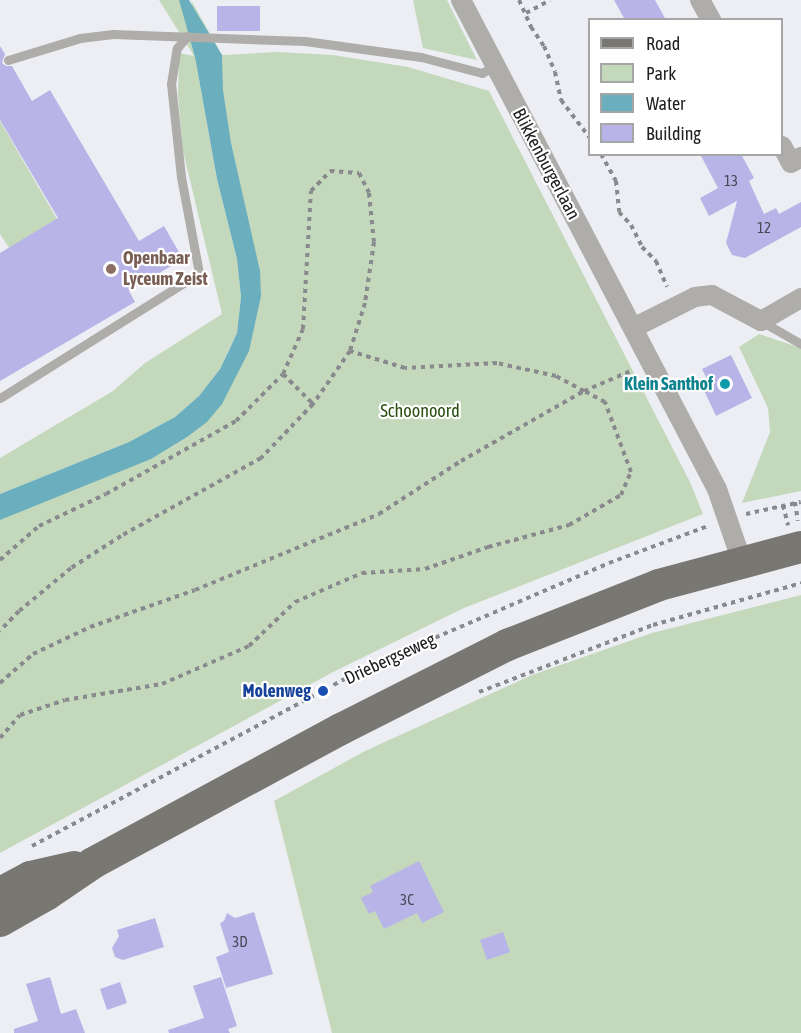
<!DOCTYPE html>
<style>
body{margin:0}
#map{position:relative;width:801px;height:1033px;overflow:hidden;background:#edeef4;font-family:"Asap Condensed",sans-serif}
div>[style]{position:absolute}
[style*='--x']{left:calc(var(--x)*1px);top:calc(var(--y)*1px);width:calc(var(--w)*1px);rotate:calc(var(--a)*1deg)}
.green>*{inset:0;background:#c4d9bc}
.water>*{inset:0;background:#6bafbf}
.building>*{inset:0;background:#b9b4e7}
.path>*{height:4px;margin-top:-2px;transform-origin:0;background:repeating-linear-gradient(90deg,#898a8e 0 4.5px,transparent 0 9px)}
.lane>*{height:9px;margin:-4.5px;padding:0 4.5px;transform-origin:4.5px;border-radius:4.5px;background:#aeadaa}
.street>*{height:20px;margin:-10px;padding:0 10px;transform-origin:10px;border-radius:10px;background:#aeadaa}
.primary>*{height:32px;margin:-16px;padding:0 16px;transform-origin:16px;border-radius:16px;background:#787772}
.dots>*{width:16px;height:16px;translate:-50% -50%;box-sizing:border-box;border:3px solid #fff;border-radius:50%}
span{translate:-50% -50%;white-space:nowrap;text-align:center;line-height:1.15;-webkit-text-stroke:4.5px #fff;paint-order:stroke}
.number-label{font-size:15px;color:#474654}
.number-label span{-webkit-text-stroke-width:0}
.street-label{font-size:18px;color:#212123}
.education-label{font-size:18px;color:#785e54;font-weight:700}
.left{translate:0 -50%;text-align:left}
.culture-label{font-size:18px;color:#0d838f;font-weight:700}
.right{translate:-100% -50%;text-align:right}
.park-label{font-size:18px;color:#284f0f}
.transit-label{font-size:18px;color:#164399;font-weight:700}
.legend{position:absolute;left:588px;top:18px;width:195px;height:138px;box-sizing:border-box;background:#fff;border:2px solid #a6a6a7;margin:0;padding:8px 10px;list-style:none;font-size:18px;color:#212123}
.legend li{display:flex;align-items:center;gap:12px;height:30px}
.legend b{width:30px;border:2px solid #a6a6a7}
</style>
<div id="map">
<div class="green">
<i style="clip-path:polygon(159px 0,180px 0,193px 10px,191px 0,222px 55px,277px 52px,333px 55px,408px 67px,489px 91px,690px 482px,703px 514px,464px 608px,335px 671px,0 853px,0 511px,172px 433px,233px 367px,251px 277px,195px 57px,217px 179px,237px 259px,241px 297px,237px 333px,229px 349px,220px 369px,199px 396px,175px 417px,129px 442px,0 494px,0 458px,113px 391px,145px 363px,222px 314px,183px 151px,178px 95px,179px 53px,194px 56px)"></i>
<i style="clip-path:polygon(413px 0,447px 0,477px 60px,423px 48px)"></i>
<i style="clip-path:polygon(0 121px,57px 219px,11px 251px,0 234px)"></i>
<i style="clip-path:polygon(759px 334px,801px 348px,801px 491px,742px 503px,770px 432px,768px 408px,739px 347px)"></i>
<i style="clip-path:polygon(801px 595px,801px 1033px,332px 1033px,274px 801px,365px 751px,532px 675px,652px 633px)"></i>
</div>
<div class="water">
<i style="clip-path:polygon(179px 0,189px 0,222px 55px,223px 90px,231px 143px,260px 271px,261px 296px,249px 351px,222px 404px,207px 422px,187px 437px,151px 459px,0 520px,0 494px,129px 442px,175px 417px,199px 396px,220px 369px,237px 333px,241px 297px,237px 259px,217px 179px,195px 57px)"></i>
</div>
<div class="building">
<i style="clip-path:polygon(614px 0,655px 0,666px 20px,625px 20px)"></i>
<i style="clip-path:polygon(217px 6px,260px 6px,260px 31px,217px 31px)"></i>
<i style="clip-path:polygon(0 46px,5px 54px,2px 63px,6px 66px,12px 66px,32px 101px,50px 90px,139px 241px,164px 226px,183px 259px,129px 291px,135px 302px,0 381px,0 253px,58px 218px,0 120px)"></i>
<i style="clip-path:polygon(700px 154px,741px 154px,754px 178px,749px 181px,764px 214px,776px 208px,779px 214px,801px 202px,801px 227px,745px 258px,732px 255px,726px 243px,737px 201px,709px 216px,700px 198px,718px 188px)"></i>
<i style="clip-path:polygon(731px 355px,752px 398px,716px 416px,702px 386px,709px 383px,702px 369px)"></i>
<i style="clip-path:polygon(419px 861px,444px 912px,422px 923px,417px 913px,384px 929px,375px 911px,369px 914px,361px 898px,373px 892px,370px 886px)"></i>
<i style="clip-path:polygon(254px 912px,273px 974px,226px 988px,216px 957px,229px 952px,220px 923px,224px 921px,227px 913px,235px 918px)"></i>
<i style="clip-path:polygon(155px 918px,164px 947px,123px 960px,115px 957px,112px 948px,119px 936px,117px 930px)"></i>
<i style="clip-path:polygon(503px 932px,510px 952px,487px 960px,480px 940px)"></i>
<i style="clip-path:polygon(50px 977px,61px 1014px,76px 1009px,85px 1033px,14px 1033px,14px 1029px,38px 1021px,26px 984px)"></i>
<i style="clip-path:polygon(221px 977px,237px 1026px,228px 1029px,230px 1033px,169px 1033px,168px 1030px,204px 1018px,193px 986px)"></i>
<i style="clip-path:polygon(120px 982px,127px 1003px,107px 1010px,100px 989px)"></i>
</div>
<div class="path">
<i style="--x:519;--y:0;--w:30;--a:66"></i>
<i style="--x:531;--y:27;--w:23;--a:56"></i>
<i style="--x:544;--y:46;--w:28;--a:67"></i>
<i style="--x:555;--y:72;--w:29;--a:78"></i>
<i style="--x:561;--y:100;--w:48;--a:52.7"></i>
<i style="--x:526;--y:13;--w:27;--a:-28"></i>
<i style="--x:601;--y:154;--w:31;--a:61"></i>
<i style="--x:616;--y:181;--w:31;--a:84"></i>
<i style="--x:619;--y:212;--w:18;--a:47"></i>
<i style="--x:631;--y:225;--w:25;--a:63"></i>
<i style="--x:642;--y:247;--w:20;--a:45"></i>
<i style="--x:656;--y:261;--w:28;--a:67"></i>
<i style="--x:283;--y:374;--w:42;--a:45"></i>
<i style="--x:795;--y:502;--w:19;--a:81"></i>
<i style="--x:783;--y:505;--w:21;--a:76"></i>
<i style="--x:746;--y:514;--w:56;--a:-12.3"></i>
<i style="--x:0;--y:560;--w:52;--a:-41.1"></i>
<i style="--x:39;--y:526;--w:74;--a:-25.5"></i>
<i style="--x:106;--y:494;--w:149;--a:-29.3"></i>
<i style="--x:236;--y:421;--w:66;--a:-45"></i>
<i style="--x:283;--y:374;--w:49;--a:-66"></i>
<i style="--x:303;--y:329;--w:138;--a:-86.7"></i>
<i style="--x:311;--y:191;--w:28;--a:-46"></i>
<i style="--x:330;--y:171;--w:29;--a:4"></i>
<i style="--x:359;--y:173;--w:22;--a:63"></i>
<i style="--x:369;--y:193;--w:49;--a:84.2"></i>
<i style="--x:374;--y:242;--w:62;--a:98.4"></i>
<i style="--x:365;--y:303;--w:50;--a:107.4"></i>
<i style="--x:350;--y:351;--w:65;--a:124.9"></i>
<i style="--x:313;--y:404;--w:75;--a:133.9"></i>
<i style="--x:261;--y:458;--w:160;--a:150.9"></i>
<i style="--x:121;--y:536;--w:59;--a:147.4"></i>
<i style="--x:71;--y:568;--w:67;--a:140.4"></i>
<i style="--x:19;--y:611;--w:28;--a:134"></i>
<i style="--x:0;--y:683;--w:44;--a:-41.3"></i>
<i style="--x:33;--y:654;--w:63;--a:-25.3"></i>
<i style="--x:90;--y:627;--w:111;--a:-19.4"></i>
<i style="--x:195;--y:590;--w:199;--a:-22.4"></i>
<i style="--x:379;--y:514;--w:98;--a:-32.9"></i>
<i style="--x:461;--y:461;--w:142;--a:-29.6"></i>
<i style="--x:584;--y:391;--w:53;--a:-23.2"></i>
<i style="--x:479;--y:692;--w:186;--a:-21.1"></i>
<i style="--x:653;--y:625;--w:154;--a:-15.8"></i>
<i style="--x:0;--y:738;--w:30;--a:-49"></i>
<i style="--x:20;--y:715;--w:47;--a:-18.4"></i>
<i style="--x:65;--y:700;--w:98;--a:-9.4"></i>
<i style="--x:162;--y:684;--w:95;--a:-23.6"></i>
<i style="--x:249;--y:646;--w:64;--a:-43.7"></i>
<i style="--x:295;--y:602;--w:73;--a:-23.4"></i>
<i style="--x:362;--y:573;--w:63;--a:-3.6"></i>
<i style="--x:425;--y:569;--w:67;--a:-19.2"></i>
<i style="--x:488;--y:547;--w:84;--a:-15.2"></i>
<i style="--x:569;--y:525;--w:60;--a:-30"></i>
<i style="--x:621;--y:495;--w:25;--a:-67"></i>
<i style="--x:631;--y:472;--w:75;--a:-110.4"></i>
<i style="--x:605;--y:402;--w:24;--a:-152"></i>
<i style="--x:584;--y:391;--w:32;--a:-152"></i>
<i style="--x:556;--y:376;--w:60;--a:-167.6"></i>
<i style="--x:497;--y:363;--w:92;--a:176.9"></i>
<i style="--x:405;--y:368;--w:58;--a:-162.8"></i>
<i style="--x:32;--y:846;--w:382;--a:-28.1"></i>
<i style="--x:369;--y:666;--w:261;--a:-23.2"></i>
<i style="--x:609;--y:563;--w:106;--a:-20.5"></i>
</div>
<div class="lane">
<i style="--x:8;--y:60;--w:75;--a:-17"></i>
<i style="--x:80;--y:38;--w:33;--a:-7"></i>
<i style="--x:113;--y:34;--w:192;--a:2.1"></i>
<i style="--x:305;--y:41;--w:117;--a:7.9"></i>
<i style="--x:421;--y:57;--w:63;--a:14.7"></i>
<i style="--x:482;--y:73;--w:14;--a:-30"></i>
<i style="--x:761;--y:321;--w:46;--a:29.9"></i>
<i style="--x:0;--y:398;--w:235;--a:-32.1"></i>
<i style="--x:199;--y:273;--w:98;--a:-100.6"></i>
<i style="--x:181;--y:177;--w:94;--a:-96.1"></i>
<i style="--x:171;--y:84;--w:36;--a:-81"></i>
<i style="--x:177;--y:48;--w:16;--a:-50"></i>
</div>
<div class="street">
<i style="--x:461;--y:0;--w:552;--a:62.37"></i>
<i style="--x:717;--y:489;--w:77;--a:71.1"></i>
<i style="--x:700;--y:0;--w:23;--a:61"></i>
<i style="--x:782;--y:146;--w:19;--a:62"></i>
<i style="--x:791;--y:163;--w:12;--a:-31"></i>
<i style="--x:633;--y:328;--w:69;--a:-26.6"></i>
<i style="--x:695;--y:297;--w:17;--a:-7"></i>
<i style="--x:712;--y:295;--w:55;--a:28"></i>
<i style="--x:761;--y:321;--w:46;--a:-29.9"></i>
</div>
<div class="primary">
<i style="--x:0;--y:893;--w:34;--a:-28"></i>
<i style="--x:30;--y:877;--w:45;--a:-12.8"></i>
<i style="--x:0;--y:921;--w:53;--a:-29.5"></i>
<i style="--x:46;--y:895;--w:57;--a:-34.2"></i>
<i style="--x:93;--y:863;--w:282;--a:-28.4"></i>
<i style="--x:341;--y:729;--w:186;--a:-26.8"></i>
<i style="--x:507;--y:645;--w:163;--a:-21.5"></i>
<i style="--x:659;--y:585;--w:147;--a:-15"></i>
</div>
<div class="dots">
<i style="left:111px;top:269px;background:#8d6e63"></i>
<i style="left:725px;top:384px;background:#0f9aa8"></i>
<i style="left:323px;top:691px;background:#1a4fb4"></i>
</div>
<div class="number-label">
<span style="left:731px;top:181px">13</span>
<span style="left:764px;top:228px">12</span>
<span style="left:407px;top:900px">3C</span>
<span style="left:240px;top:942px">3D</span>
</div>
<div class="street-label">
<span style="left:546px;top:164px;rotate:62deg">Blikkenburgerlaan</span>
<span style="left:390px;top:659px;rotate:-25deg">Driebergseweg</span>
</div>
<div class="education-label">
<span class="left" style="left:123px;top:269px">Openbaar<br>Lyceum Zeist</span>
</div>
<div class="culture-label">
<span class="right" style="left:713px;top:384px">Klein Santhof</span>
</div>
<div class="park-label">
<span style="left:420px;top:411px">Schoonoord</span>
</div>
<div class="transit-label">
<span class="right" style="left:311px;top:691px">Molenweg</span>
</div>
<ul class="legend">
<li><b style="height:8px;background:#787772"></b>Road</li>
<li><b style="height:16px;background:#c4d9bc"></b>Park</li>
<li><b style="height:16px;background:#6bafbf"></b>Water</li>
<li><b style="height:16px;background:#b9b4e7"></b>Building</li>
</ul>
</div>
